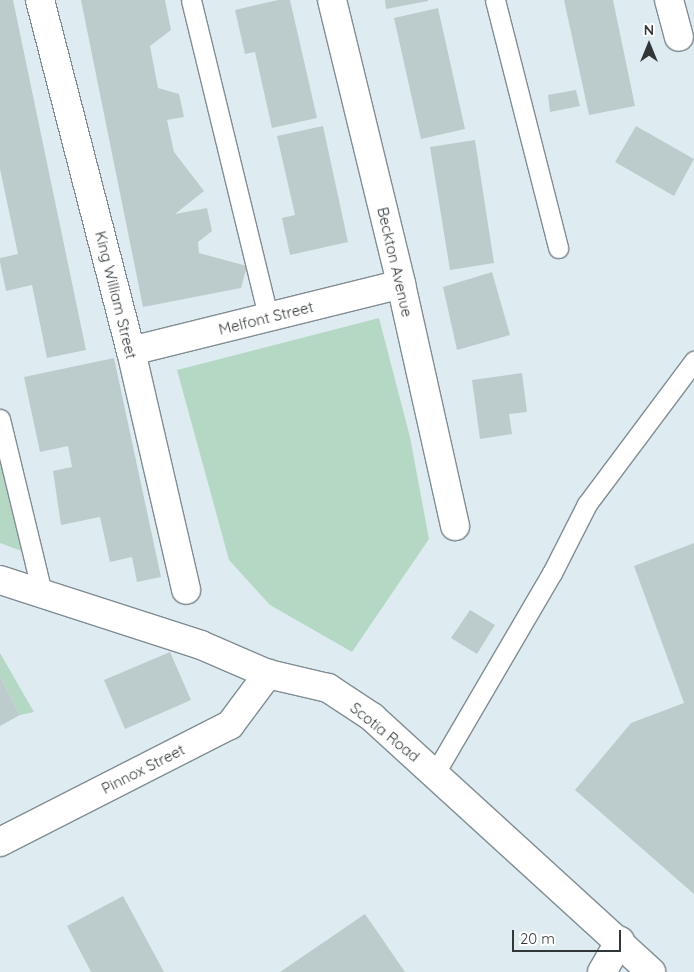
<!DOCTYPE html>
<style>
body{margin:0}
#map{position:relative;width:694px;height:972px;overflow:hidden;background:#deecf2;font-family:Quicksand,sans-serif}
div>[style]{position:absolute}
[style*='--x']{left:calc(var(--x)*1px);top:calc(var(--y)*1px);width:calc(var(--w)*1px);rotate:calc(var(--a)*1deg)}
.green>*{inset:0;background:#b5d8c5}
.building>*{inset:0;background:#bccccc}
.roads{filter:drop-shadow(1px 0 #818d93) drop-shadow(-1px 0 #818d93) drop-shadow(0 1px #818d93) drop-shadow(0 -1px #818d93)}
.lane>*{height:19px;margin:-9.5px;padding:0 9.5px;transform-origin:9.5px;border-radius:9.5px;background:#fff}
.street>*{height:28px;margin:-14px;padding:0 14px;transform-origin:14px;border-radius:14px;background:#fff}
.primary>*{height:28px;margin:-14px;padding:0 14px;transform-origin:14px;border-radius:14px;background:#fff}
span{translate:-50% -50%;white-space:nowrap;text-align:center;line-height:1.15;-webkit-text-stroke:4px #fff;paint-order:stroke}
.street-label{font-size:15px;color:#313739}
.north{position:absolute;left:624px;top:20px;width:50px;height:50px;-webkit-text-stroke:4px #fff;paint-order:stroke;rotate:0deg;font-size:14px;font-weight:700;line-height:20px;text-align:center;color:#313739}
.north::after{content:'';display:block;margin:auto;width:18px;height:22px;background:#313739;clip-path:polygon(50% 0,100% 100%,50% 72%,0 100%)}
.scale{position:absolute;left:512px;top:930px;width:109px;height:22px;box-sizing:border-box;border:2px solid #313739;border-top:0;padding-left:6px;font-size:15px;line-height:18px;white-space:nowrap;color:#313739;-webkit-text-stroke:4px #fff;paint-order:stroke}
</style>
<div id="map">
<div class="green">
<i style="clip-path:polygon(379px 318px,410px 437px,429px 539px,352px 652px,270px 605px,229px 560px,177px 370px)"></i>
<i style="clip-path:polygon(0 455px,24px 552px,0 543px)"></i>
<i style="clip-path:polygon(0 653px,34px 712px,20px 715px,0 676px)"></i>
</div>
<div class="building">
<i style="clip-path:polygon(0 0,13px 0,86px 350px,47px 358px,32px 285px,6px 291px,0 262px,0 258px,18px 254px,0 169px)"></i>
<i style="clip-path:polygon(81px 0,165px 0,171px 30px,150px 46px,158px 88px,179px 94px,184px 117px,167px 120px,174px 152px,204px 191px,175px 214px,207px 208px,212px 231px,198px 242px,199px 253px,247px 266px,241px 288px,143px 307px)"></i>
<i style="clip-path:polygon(278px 0,290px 0,317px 118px,272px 128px,255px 52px,245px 54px,235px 10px)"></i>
<i style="clip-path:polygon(385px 0,428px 0,428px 1px,386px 9px)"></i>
<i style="clip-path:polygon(564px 0,613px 0,635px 106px,589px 115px)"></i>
<i style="clip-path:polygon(438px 8px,465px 129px,421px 139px,394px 18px)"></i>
<i style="clip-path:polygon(576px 90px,580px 106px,550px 112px,548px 95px)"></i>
<i style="clip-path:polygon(323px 126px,348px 242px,290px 255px,282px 218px,295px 215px,277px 136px)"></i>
<i style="clip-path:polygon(636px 126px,694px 159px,674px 196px,615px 162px)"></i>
<i style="clip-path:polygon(475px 140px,494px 263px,450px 270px,430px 147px)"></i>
<i style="clip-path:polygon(492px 272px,510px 335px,457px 350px,443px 287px)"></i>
<i style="clip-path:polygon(114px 358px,161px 577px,137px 582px,132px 557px,110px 562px,100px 517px,61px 525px,53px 471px,72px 467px,68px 446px,40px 452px,24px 377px)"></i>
<i style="clip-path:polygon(522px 373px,527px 412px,509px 414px,512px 434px,480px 439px,472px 380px)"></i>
<i style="clip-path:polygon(694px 543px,694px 894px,575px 790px,631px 723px,684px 703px,634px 566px)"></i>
<i style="clip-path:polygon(470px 610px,495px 625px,477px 654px,451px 638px)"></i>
<i style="clip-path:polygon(170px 652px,191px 700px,125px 729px,104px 680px)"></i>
<i style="clip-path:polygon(0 676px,20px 715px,0 726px)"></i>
<i style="clip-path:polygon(123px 896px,164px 972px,91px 972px,67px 926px)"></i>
<i style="clip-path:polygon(365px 914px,405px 972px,280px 972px)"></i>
</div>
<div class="roads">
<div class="lane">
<i style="--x:191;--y:0;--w:326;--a:76.3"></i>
<i style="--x:495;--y:0;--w:256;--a:75.7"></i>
<i style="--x:0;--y:419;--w:179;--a:76.4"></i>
<i style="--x:435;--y:773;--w:232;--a:-59.7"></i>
<i style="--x:552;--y:573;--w:77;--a:-63.1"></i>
<i style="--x:587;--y:504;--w:179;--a:-53.2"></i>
</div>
<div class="street">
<i style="--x:40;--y:0;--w:363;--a:75.5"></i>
<i style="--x:131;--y:351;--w:245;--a:77"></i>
<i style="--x:332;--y:0;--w:292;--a:76.3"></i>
<i style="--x:401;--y:284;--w:248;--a:77.4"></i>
<i style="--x:669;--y:0;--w:38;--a:75"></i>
<i style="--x:131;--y:351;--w:278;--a:-13.9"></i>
<i style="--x:0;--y:842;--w:258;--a:-27"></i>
<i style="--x:230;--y:725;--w:64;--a:-53.3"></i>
<i style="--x:602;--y:972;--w:36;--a:-60"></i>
</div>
<div class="primary">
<i style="--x:0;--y:580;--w:211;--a:17.9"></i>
<i style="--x:201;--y:645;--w:73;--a:23.4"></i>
<i style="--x:268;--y:674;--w:62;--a:13.1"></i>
<i style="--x:328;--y:688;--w:53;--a:33.4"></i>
<i style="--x:372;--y:717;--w:378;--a:42.4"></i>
</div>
</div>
<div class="street-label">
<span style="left:395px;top:262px;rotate:77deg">Beckton Avenue</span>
<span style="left:116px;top:295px;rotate:76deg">King William Street</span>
<span style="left:266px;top:318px;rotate:-14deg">Melfont Street</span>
<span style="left:385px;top:732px;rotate:39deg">Scotia Road</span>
<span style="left:143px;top:769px;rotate:-27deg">Pinnox Street</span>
</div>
<div class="north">N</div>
<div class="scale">20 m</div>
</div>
